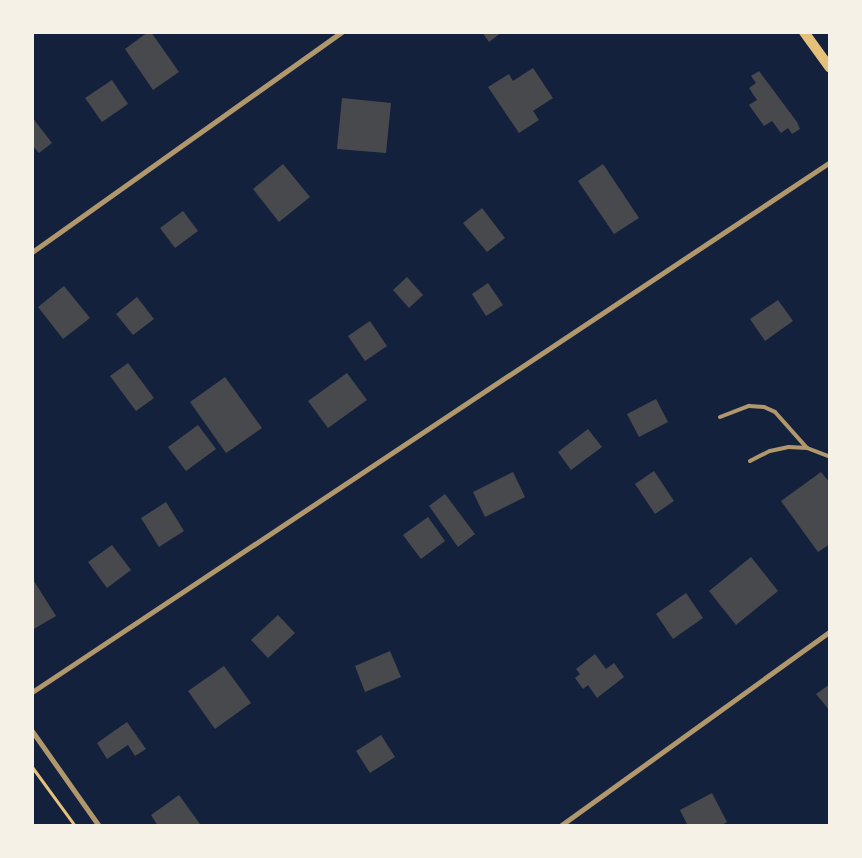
<!DOCTYPE html>
<style>
body{margin:0}
#map{position:relative;width:862px;height:858px;overflow:hidden;background:#14213d;font-family:"PT Sans Narrow",sans-serif}
div>[style]{position:absolute}
[style*='--x']{left:calc(var(--x)*1px);top:calc(var(--y)*1px);width:calc(var(--w)*1px);rotate:calc(var(--a)*1deg)}
.building>*{inset:0;background:#48494c}
.path>*{height:3px;margin:-1.5px;padding:0 1.5px;transform-origin:1.5px;border-radius:1.5px;background:#e5c07b}
.service>*{height:4px;margin:-2px;padding:0 2px;transform-origin:2px;border-radius:2px;background:#b1986c}
.minor>*{height:5px;margin:-2.5px;padding:0 2.5px;transform-origin:2.5px;border-radius:2.5px;background:#b1986c}
.secondary>*{height:10px;margin:-5px;padding:0 5px;transform-origin:5px;border-radius:5px;background:#e5c07b}
span{translate:-50% -50%;white-space:nowrap;text-align:center;line-height:1.15;-webkit-text-stroke:5px #f6f1e7;paint-order:stroke}
.frame{position:absolute;inset:0;border:34px solid #f6f1e7;pointer-events:none}
</style>
<div id="map">
<div class="building">
<i style="clip-path:polygon(148px 32px,151px 32px,179px 72px,153px 90px,125px 49px)"></i>
<i style="clip-path:polygon(482px 32px,502px 32px,489px 42px)"></i>
<i style="clip-path:polygon(533px 68px,553px 98px,533px 111px,539px 120px,519px 133px,488px 87px,509px 74px,513px 81px)"></i>
<i style="clip-path:polygon(759px 71px,797px 122px,800px 129px,792px 134px,788px 128px,781px 133px,772px 121px,764px 126px,749px 105px,757px 100px,749px 88px,756px 83px,751px 76px)"></i>
<i style="clip-path:polygon(112px 80px,128px 104px,102px 122px,85px 98px)"></i>
<i style="clip-path:polygon(342px 98px,391px 103px,386px 153px,337px 149px)"></i>
<i style="clip-path:polygon(32px 117px,52px 143px,39px 153px,32px 145px)"></i>
<i style="clip-path:polygon(283px 164px,310px 197px,279px 222px,253px 189px)"></i>
<i style="clip-path:polygon(603px 164px,639px 218px,614px 234px,578px 181px)"></i>
<i style="clip-path:polygon(482px 208px,505px 238px,487px 252px,463px 223px)"></i>
<i style="clip-path:polygon(183px 211px,198px 231px,175px 248px,160px 228px)"></i>
<i style="clip-path:polygon(407px 277px,423px 295px,409px 308px,393px 290px)"></i>
<i style="clip-path:polygon(488px 283px,503px 305px,486px 316px,472px 294px)"></i>
<i style="clip-path:polygon(64px 286px,90px 318px,63px 339px,38px 307px)"></i>
<i style="clip-path:polygon(137px 297px,154px 319px,133px 335px,116px 314px)"></i>
<i style="clip-path:polygon(778px 300px,793px 321px,765px 341px,750px 319px)"></i>
<i style="clip-path:polygon(370px 321px,387px 346px,365px 361px,348px 336px)"></i>
<i style="clip-path:polygon(128px 363px,154px 398px,136px 411px,110px 376px)"></i>
<i style="clip-path:polygon(347px 373px,367px 400px,328px 428px,308px 401px)"></i>
<i style="clip-path:polygon(225px 377px,262px 428px,226px 453px,190px 402px)"></i>
<i style="clip-path:polygon(656px 399px,668px 422px,639px 437px,627px 414px)"></i>
<i style="clip-path:polygon(198px 425px,216px 449px,186px 471px,168px 447px)"></i>
<i style="clip-path:polygon(588px 429px,602px 447px,571px 470px,558px 452px)"></i>
<i style="clip-path:polygon(654px 471px,674px 501px,655px 514px,635px 484px)"></i>
<i style="clip-path:polygon(513px 472px,525px 497px,485px 517px,473px 492px)"></i>
<i style="clip-path:polygon(821px 472px,830px 483px,830px 544px,818px 552px,781px 501px)"></i>
<i style="clip-path:polygon(445px 494px,475px 534px,458px 547px,429px 506px)"></i>
<i style="clip-path:polygon(166px 502px,184px 531px,159px 547px,141px 518px)"></i>
<i style="clip-path:polygon(428px 517px,445px 541px,421px 559px,403px 535px)"></i>
<i style="clip-path:polygon(112px 545px,131px 570px,107px 588px,88px 562px)"></i>
<i style="clip-path:polygon(751px 557px,778px 591px,736px 625px,709px 591px)"></i>
<i style="clip-path:polygon(32px 578px,56px 616px,32px 630px)"></i>
<i style="clip-path:polygon(686px 593px,703px 618px,673px 639px,656px 614px)"></i>
<i style="clip-path:polygon(278px 615px,295px 633px,268px 658px,251px 640px)"></i>
<i style="clip-path:polygon(390px 651px,401px 677px,365px 692px,355px 666px)"></i>
<i style="clip-path:polygon(595px 654px,606px 669px,614px 663px,624px 677px,597px 698px,588px 685px,583px 689px,575px 678px,580px 674px,576px 669px)"></i>
<i style="clip-path:polygon(224px 666px,251px 703px,215px 729px,188px 691px)"></i>
<i style="clip-path:polygon(830px 684px,830px 711px,816px 694px)"></i>
<i style="clip-path:polygon(127px 722px,146px 749px,135px 756px,128px 745px,107px 759px,97px 743px)"></i>
<i style="clip-path:polygon(381px 735px,395px 757px,370px 773px,356px 751px)"></i>
<i style="clip-path:polygon(712px 793px,727px 822px,720px 826px,688px 826px,680px 810px)"></i>
<i style="clip-path:polygon(179px 795px,200px 824px,158px 826px,151px 815px)"></i>
</div>
<div class="path">
<i style="--x:32;--y:767;--w:73;--a:53.9"></i>
</div>
<div class="service">
<i style="--x:720;--y:417;--w:31;--a:-21"></i>
<i style="--x:749;--y:406;--w:15;--a:4"></i>
<i style="--x:764;--y:407;--w:12;--a:24"></i>
<i style="--x:775;--y:412;--w:48;--a:48.4"></i>
<i style="--x:750;--y:461;--w:22;--a:-27"></i>
<i style="--x:770;--y:451;--w:19;--a:-12"></i>
<i style="--x:789;--y:447;--w:18;--a:3"></i>
<i style="--x:807;--y:448;--w:25;--a:21"></i>
</div>
<div class="minor">
<i style="--x:32;--y:252;--w:380;--a:-35.4"></i>
<i style="--x:32;--y:692;--w:958;--a:-33.59"></i>
<i style="--x:32;--y:731;--w:116;--a:54.8"></i>
<i style="--x:560;--y:826;--w:333;--a:-35.8"></i>
</div>
<div class="secondary">
<i style="--x:804;--y:32;--w:44;--a:54.2"></i>
</div>
<div class="frame"></div>
</div>
